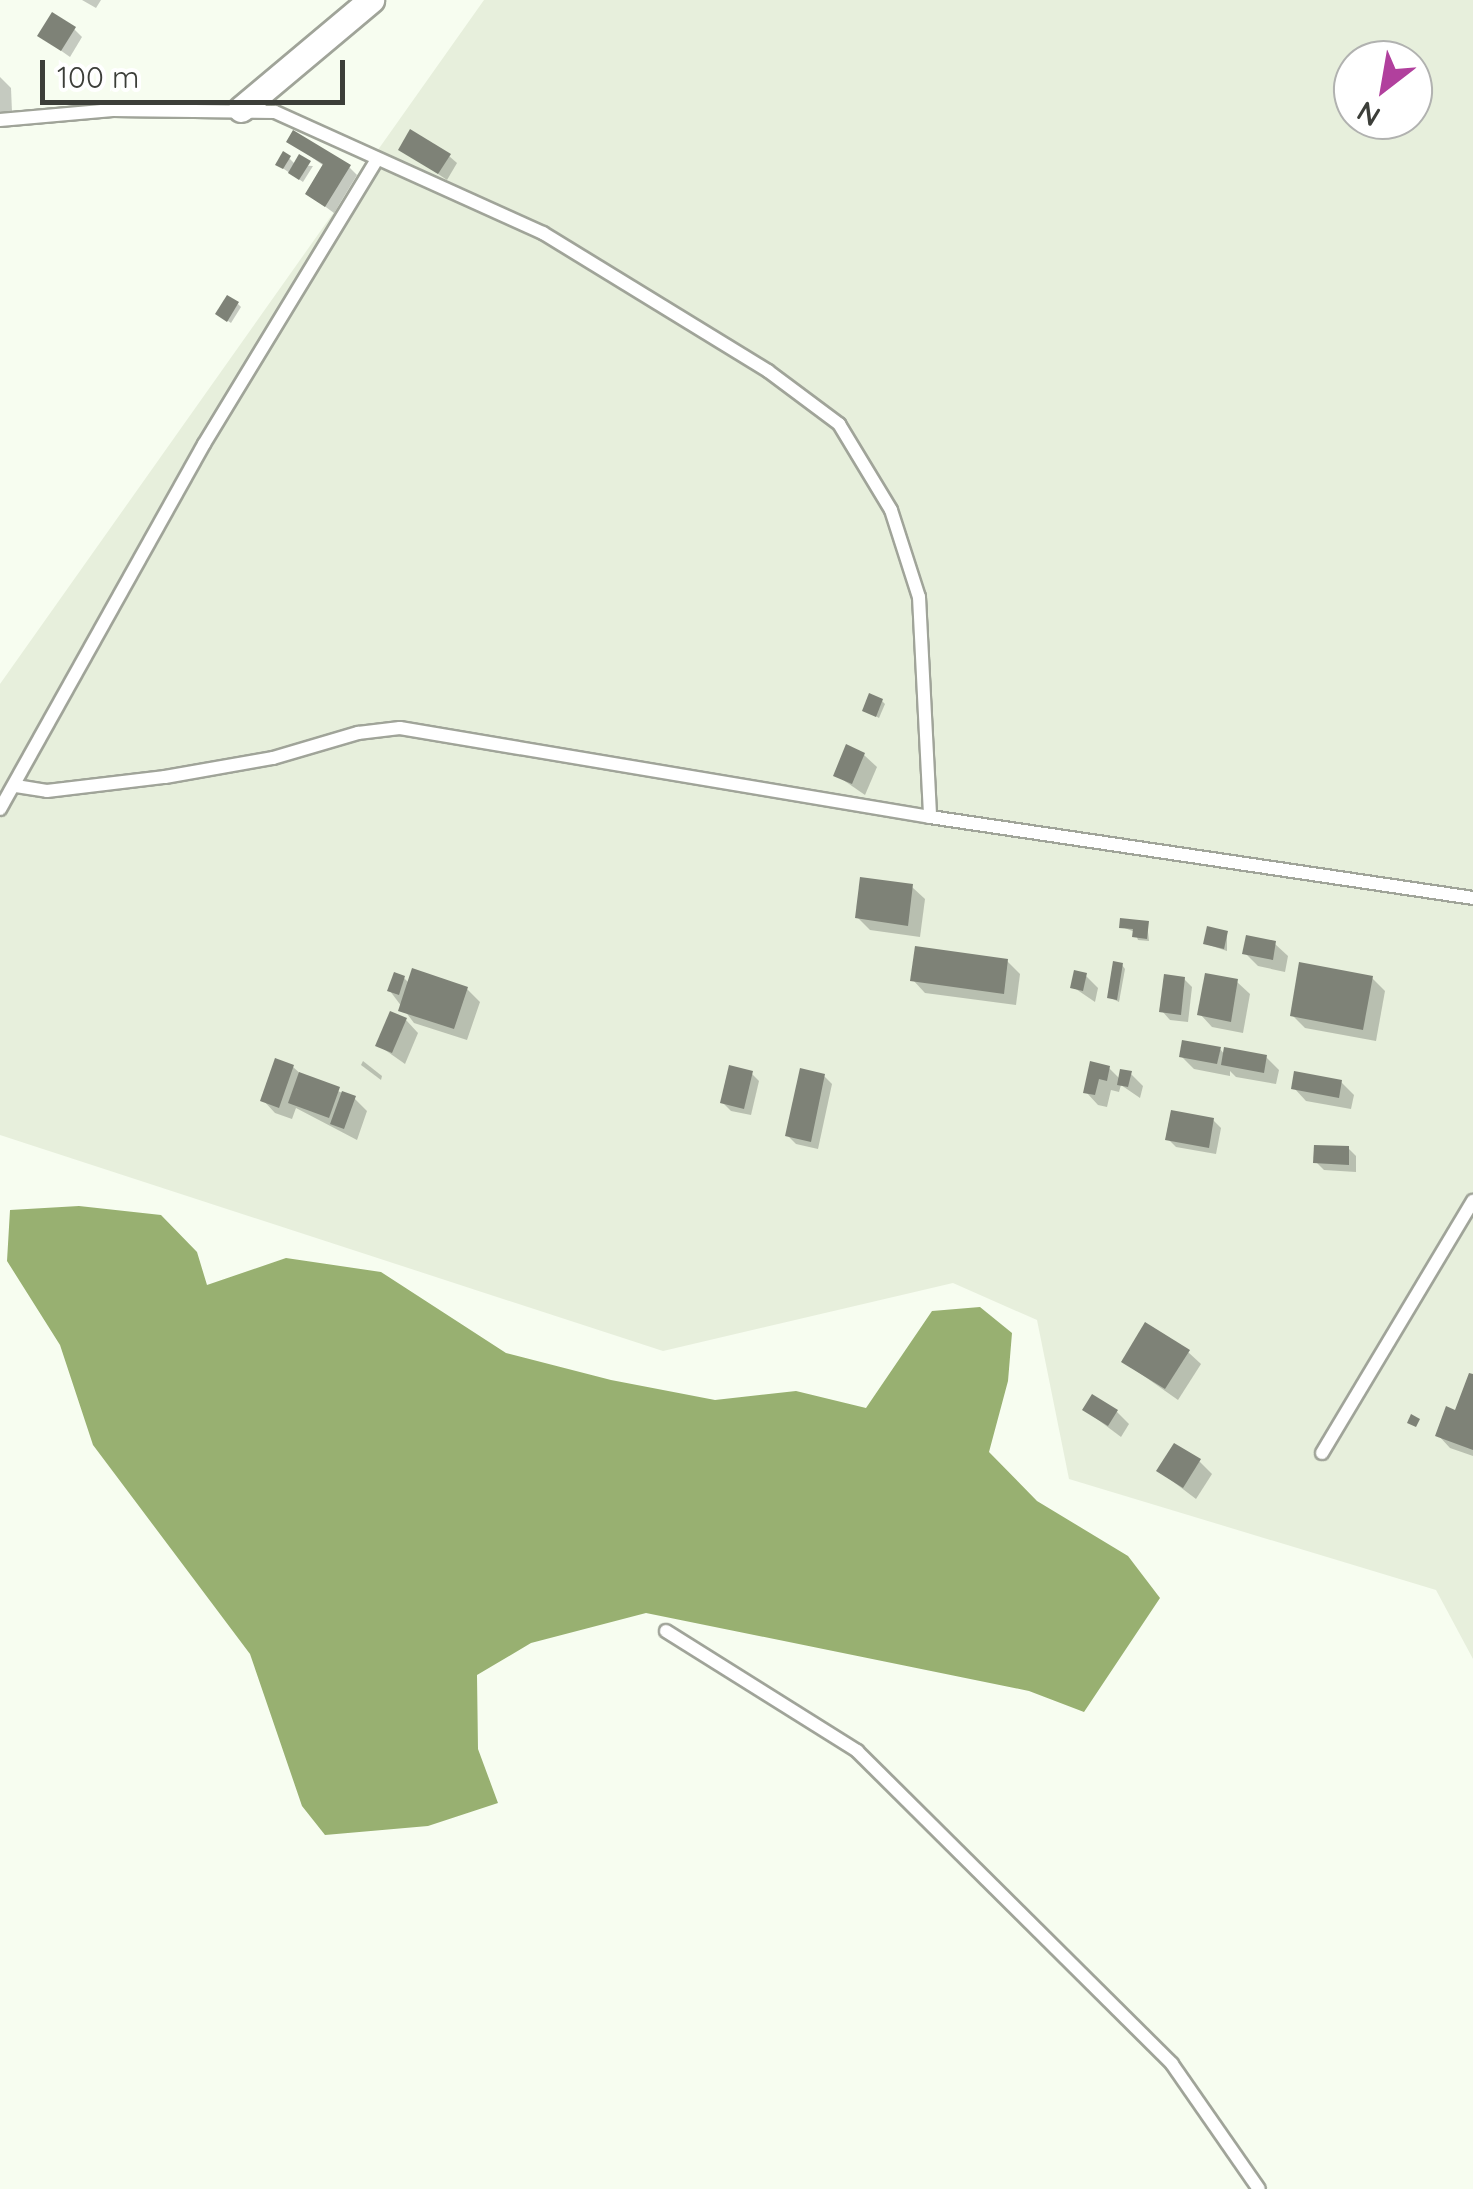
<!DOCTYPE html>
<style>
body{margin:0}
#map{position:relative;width:1473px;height:2189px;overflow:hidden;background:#f7fdf0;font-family:Quicksand,sans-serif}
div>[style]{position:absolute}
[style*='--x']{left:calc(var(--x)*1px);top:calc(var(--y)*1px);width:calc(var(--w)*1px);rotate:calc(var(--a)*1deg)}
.built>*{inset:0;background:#e7efdc}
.water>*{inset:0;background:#98b071}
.shadow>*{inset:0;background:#0003}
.building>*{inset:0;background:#7e8277}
.roads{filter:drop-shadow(2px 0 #a0a499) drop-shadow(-2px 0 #a0a499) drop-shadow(0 2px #a0a499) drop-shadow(0 -2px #a0a499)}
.lane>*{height:12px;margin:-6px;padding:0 6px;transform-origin:6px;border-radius:6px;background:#fff}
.street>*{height:25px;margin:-12.5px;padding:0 12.5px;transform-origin:12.5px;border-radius:12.5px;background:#fff}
span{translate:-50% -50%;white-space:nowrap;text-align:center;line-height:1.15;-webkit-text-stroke:10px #fff;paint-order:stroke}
.north{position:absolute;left:1333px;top:40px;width:100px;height:100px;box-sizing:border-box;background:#fff;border:2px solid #b1b2b0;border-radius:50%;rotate:211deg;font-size:28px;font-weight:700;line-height:40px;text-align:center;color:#3c3e39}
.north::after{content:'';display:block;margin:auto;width:35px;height:45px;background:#b1409d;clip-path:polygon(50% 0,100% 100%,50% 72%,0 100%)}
.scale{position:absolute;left:40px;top:60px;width:305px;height:45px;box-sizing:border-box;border:5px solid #3c3e39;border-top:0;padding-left:12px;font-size:30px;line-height:35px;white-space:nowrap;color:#3c3e39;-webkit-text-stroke:8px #fff;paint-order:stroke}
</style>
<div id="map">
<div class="built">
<i style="clip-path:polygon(evenodd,484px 0,1473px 0,1473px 1659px,1436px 1590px,1069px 1479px,1037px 1320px,953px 1283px,663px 1351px,0 1135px,0 684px,484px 0,1353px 60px,1413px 60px,1413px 120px,1353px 120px,1353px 60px)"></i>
</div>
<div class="water">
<i style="clip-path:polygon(79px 1206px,161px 1215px,197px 1252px,207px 1285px,286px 1258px,381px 1272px,506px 1353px,611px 1380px,715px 1400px,796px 1391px,866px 1408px,932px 1311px,980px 1307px,1012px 1333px,1008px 1381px,989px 1452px,1037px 1501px,1128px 1556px,1160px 1598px,1084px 1712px,1029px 1691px,646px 1613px,531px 1643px,477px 1675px,478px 1749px,498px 1803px,428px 1826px,325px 1835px,302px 1806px,250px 1654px,93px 1445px,60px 1345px,7px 1261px,10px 1210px)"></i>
</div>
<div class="shadow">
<i style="clip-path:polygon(82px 0,101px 0,96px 8px)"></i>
<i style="clip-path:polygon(74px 29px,82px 37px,70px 57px,40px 36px)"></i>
<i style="clip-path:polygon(0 77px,11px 88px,12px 112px,0 112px)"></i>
<i style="clip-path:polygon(289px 141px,349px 167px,357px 175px,334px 213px,308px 194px,324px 166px)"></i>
<i style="clip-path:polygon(401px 149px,449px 156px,457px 163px,447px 180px)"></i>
<i style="clip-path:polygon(289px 158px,296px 165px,313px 166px,303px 182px,281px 167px)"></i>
<i style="clip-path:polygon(238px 304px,241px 307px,231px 323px,222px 317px)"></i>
<i style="clip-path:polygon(882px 701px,885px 704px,879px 718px,865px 710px)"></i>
<i style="clip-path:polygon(864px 755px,877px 767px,865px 795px,836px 775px)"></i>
<i style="clip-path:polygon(912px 887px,925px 899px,920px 937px,870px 930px,858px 918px)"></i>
<i style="clip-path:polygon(1147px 923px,1149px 941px,1138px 940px,1135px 932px,1122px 927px)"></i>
<i style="clip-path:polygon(1227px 933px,1227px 951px,1206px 944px)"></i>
<i style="clip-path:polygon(1275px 944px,1288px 956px,1285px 972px,1258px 966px,1245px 953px)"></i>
<i style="clip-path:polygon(1007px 961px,1020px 974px,1016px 1005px,925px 993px,913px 980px)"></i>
<i style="clip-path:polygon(1122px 965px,1125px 969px,1119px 1002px,1109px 997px)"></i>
<i style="clip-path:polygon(1085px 975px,1098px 988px,1095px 1002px,1073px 987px)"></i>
<i style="clip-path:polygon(404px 978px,410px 984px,467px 989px,480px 1002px,467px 1040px,414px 1023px,390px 991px)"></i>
<i style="clip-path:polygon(1372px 978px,1385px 991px,1376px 1041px,1305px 1028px,1292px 1015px)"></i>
<i style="clip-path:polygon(1184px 979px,1192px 987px,1188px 1022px,1170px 1020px,1162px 1011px)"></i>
<i style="clip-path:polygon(1237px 982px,1250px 994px,1243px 1033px,1212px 1027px,1200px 1014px)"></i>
<i style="clip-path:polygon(406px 1020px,418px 1033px,405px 1064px,378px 1045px)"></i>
<i style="clip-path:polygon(1220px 1049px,1225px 1055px,1266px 1057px,1279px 1070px,1276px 1084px,1236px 1077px,1230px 1071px,1230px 1076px,1194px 1069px,1181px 1056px)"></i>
<i style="clip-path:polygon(363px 1061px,382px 1076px,381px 1080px,361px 1065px)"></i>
<i style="clip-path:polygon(293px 1067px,303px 1076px,354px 1098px,367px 1111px,357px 1140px,296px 1108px,292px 1119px,275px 1113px,263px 1100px)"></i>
<i style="clip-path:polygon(1109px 1068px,1120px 1079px,1131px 1074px,1143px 1086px,1140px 1098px,1121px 1085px,1119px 1092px,1111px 1090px,1107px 1107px,1098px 1105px,1086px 1092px)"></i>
<i style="clip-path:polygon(751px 1073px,759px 1081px,751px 1115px,731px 1111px,723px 1103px)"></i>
<i style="clip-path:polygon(824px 1076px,832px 1084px,818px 1149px,796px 1144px,788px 1136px)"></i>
<i style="clip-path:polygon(1341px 1082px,1354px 1095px,1351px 1109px,1306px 1101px,1294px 1088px)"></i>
<i style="clip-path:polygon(1213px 1120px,1221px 1128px,1216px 1154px,1176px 1147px,1168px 1139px)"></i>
<i style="clip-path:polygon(1348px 1148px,1356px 1156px,1356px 1172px,1324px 1170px,1316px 1162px)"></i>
<i style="clip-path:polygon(1188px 1352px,1201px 1364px,1178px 1400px,1124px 1362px)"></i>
<i style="clip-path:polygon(1473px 1377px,1473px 1456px,1450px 1448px,1438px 1435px,1456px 1413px)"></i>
<i style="clip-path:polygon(1085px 1410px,1117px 1412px,1129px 1424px,1121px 1437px)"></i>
<i style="clip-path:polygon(1199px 1461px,1212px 1474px,1196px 1499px,1159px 1471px)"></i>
</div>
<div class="building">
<i style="clip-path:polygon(52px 12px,76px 27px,61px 51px,37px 36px)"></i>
<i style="clip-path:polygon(410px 129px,451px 154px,438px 174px,398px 150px)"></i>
<i style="clip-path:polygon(293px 130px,351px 165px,325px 207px,305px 194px,323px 164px,286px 142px)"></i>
<i style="clip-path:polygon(283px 151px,291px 156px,283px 169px,275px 165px)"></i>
<i style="clip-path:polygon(299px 154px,311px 161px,299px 180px,288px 173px)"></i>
<i style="clip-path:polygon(227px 295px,239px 302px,227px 322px,215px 314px)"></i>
<i style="clip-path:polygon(869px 693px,883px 699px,876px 717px,862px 711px)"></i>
<i style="clip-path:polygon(846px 744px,865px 753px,852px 784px,833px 776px)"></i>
<i style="clip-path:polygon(860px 877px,913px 884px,908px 926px,855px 918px)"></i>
<i style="clip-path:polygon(1120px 918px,1149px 921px,1147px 939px,1132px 937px,1133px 929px,1119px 928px)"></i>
<i style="clip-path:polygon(1207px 926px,1228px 931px,1224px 949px,1203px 944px)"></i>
<i style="clip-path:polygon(1246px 935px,1276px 941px,1273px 960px,1242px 954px)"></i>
<i style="clip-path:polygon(915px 946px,1008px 959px,1004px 994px,910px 981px)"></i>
<i style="clip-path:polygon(1113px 961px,1123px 963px,1117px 1000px,1107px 998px)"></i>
<i style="clip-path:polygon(1299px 962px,1373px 976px,1363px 1030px,1290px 1016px)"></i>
<i style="clip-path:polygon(412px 968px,468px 987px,454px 1029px,398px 1011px)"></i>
<i style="clip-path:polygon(1074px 970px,1087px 973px,1083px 991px,1070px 988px)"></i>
<i style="clip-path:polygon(394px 972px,405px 976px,399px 995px,387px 991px)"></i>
<i style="clip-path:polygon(1205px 973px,1238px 979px,1231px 1022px,1197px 1015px)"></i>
<i style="clip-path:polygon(1164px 974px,1185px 977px,1181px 1015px,1159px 1012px)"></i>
<i style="clip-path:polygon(390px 1011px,407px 1018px,392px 1053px,375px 1046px)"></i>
<i style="clip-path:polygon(1182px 1040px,1221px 1047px,1217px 1064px,1179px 1057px)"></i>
<i style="clip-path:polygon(1224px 1047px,1267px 1055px,1264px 1073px,1221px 1065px)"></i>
<i style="clip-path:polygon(275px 1058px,294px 1065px,279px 1108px,260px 1101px)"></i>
<i style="clip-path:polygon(1090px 1061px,1110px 1066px,1107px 1081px,1099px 1079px,1095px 1095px,1083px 1093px)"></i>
<i style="clip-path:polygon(729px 1065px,753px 1071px,744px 1109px,720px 1103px)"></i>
<i style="clip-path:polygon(800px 1068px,825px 1074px,811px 1142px,785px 1136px)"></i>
<i style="clip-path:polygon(1120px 1069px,1132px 1071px,1128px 1087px,1117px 1085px)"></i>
<i style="clip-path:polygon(1294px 1071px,1342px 1080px,1339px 1098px,1291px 1089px)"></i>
<i style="clip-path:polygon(299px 1072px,340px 1087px,329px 1118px,288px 1103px)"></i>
<i style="clip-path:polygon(342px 1091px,356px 1096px,344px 1129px,330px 1124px)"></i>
<i style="clip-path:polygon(1171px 1110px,1214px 1118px,1209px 1148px,1165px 1140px)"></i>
<i style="clip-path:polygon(1314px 1145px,1349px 1146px,1349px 1165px,1313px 1163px)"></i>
<i style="clip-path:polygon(1145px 1322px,1190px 1350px,1165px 1389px,1121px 1362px)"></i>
<i style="clip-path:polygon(1469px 1373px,1473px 1374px,1473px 1450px,1435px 1436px,1446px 1406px,1455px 1410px)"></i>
<i style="clip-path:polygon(1092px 1394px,1118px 1410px,1108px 1426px,1082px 1410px)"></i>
<i style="clip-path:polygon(1411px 1414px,1420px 1419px,1416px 1427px,1407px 1423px)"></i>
<i style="clip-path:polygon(1174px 1443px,1201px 1459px,1183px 1488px,1156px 1471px)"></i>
</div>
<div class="roads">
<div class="lane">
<i style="--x:0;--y:120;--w:113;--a:-5.1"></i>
<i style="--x:113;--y:110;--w:162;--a:0.7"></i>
<i style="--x:275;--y:112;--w:294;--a:24.3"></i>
<i style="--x:543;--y:233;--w:264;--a:31.5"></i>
<i style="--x:768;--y:371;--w:89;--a:36.7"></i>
<i style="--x:839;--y:424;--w:100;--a:58.8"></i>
<i style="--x:891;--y:510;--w:91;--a:72.2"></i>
<i style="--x:919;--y:597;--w:220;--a:87.1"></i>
<i style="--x:16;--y:786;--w:31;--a:9"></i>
<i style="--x:47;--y:791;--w:119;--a:-6.8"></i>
<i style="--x:165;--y:777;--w:110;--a:-10"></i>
<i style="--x:273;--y:758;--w:89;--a:-16.4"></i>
<i style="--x:358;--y:733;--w:42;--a:-6.8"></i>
<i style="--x:400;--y:728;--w:537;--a:9.53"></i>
<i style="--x:930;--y:817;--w:549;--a:8.48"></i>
<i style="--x:0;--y:809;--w:418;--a:-60.8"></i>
<i style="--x:204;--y:444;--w:333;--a:-58.7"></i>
<i style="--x:1322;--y:1453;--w:294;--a:-59.1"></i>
<i style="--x:666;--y:1631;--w:226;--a:32.1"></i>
<i style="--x:857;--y:1751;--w:444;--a:44.8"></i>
<i style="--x:1172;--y:2064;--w:152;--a:55.2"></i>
</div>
<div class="street">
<i style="--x:241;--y:109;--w:170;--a:-40"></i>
</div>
</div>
<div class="north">N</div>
<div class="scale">100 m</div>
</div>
